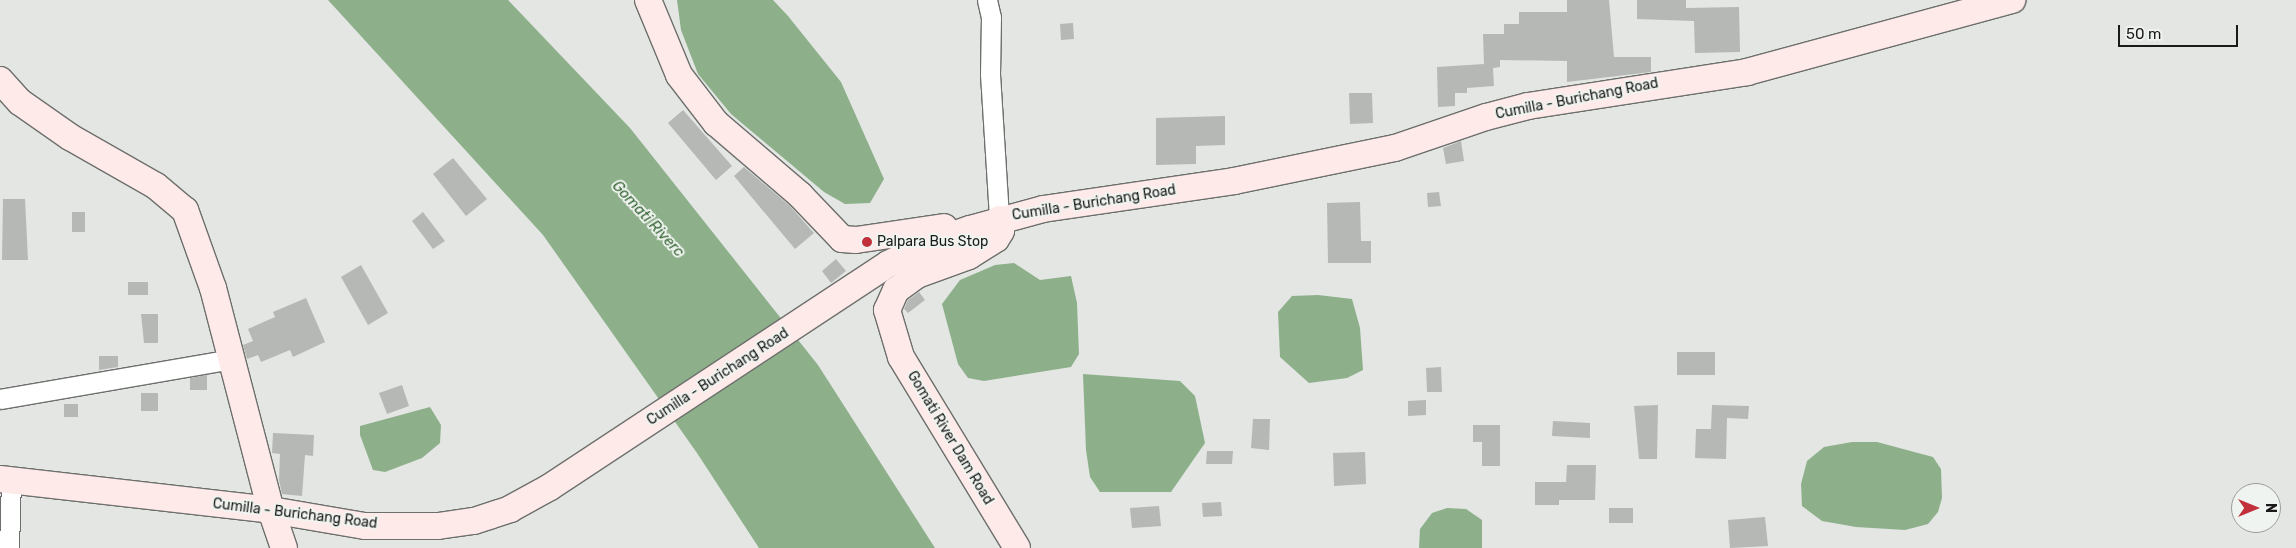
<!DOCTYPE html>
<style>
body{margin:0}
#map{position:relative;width:2296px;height:548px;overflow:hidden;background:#e3e6e3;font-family:Rubik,sans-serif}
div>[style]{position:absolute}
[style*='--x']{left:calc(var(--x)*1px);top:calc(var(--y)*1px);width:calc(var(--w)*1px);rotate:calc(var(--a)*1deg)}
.water>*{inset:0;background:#8db08b}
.building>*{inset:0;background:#b5b8b5}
.roads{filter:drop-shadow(1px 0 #6c6f6c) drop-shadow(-1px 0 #6c6f6c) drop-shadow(0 1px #6c6f6c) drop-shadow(0 -1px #6c6f6c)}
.street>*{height:19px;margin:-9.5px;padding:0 9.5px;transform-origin:9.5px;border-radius:9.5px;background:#fff}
.secondary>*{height:26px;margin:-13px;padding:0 13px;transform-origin:13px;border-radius:13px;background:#feeae9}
.dots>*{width:14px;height:14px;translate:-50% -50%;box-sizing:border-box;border:2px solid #f0f4f0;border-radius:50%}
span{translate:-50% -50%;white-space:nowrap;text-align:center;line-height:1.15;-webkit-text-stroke:4px #f0f4f0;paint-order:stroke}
.street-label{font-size:14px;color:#191a19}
.poi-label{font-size:14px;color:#191a19}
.left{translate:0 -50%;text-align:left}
.water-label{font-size:15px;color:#336432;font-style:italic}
.north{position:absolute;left:2231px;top:483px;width:50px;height:50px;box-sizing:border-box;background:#f0f4f0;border:1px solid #9a9d9a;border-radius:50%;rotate:90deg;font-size:14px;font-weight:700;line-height:20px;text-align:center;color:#191a19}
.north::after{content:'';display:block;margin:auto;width:18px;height:22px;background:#c1303b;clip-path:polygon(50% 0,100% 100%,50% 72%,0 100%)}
.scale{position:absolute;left:2118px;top:25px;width:120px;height:22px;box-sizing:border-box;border:2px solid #191a19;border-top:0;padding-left:6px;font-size:15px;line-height:18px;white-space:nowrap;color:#191a19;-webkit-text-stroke:4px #f0f4f0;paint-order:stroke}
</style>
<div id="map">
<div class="water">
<i style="clip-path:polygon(328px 0,508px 0,630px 128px,818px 365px,935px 548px,759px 548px,697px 453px,543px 235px)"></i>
<i style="clip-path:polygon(677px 0,773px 0,788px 16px,841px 82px,884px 179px,870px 203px,845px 204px,824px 192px,731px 114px,698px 74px,681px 30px)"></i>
<i style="clip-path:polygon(1014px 263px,1040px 280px,1071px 276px,1077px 303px,1079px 354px,1071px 367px,984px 381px,968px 378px,958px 364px,942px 304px,960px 280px,995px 265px)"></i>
<i style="clip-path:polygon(1318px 295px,1352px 299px,1360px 328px,1363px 370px,1347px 378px,1309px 383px,1280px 357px,1278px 312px,1292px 296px)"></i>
<i style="clip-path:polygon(1083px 374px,1180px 381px,1195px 396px,1205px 443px,1171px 492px,1100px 492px,1090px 477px,1086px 450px)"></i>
<i style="clip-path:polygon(430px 407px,441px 425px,440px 443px,422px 458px,385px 472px,373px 470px,360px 435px,360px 426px)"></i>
<i style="clip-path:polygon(1852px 442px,1877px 442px,1933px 457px,1941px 469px,1942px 498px,1938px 512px,1928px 524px,1905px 530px,1856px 527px,1822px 521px,1802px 506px,1801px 484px,1807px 461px,1824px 447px)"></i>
<i style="clip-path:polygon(1447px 508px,1466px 509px,1482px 520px,1482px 548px,1419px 548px,1420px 529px,1432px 513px)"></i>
</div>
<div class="building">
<i style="clip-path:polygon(1567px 0,1609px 0,1614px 57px,1651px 57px,1651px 72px,1567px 82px,1567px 61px,1500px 60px,1500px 67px,1493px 68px,1494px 86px,1467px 88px,1467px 93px,1455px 93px,1455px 106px,1438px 107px,1437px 67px,1484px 64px,1483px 34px,1504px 34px,1504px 24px,1519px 24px,1519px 12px,1567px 12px)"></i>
<i style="clip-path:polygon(1637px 0,1686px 0,1686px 8px,1739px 7px,1740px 52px,1695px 53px,1694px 21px,1637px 19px)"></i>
<i style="clip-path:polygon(1073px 23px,1074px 39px,1061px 40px,1060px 24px)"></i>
<i style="clip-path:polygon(1349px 93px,1372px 93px,1373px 123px,1350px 124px)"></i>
<i style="clip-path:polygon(683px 110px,732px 166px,716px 180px,668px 123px)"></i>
<i style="clip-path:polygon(1225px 116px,1225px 145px,1196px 146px,1196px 164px,1156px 165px,1156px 118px)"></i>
<i style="clip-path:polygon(1461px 141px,1464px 161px,1446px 164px,1443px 148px)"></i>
<i style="clip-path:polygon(453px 158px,487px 199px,466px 216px,433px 174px)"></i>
<i style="clip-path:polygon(744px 167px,790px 206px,814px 233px,795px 249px,734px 176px)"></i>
<i style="clip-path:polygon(1439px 192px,1441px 206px,1428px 207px,1427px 193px)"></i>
<i style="clip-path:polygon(3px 199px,25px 199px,28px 260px,2px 260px)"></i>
<i style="clip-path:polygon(1360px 202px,1361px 241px,1371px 241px,1371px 263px,1328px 263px,1327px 203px)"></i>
<i style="clip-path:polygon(72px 212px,85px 212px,85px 232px,72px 232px)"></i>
<i style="clip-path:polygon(423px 212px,445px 241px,433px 249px,412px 221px)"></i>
<i style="clip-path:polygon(836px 259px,846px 271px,831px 283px,822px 271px)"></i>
<i style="clip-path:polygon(361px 265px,388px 313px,368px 325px,341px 277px)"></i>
<i style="clip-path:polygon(128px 282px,148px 282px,148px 295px,128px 295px)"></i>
<i style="clip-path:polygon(919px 292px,925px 300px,908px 313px,904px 309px,908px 300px)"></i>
<i style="clip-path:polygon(306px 298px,325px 342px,293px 357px,290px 350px,261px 362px,258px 355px,247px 359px,243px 345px,253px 341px,248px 329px,275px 317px,273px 312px)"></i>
<i style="clip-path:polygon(141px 314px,158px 314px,158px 343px,144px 343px)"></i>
<i style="clip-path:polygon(1677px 352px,1715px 352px,1715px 375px,1677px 375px)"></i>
<i style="clip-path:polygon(99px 356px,118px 356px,118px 367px,99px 370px)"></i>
<i style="clip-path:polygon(1441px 367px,1442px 392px,1427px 392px,1426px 368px)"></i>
<i style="clip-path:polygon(207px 375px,207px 390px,190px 390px,190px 378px)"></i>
<i style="clip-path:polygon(402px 385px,409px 406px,387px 414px,379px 393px)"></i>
<i style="clip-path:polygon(141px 393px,158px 393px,158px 411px,141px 411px)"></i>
<i style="clip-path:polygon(1426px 400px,1426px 415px,1408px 416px,1408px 401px)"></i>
<i style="clip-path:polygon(64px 404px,78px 404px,78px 417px,64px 417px)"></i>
<i style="clip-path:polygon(1658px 405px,1657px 459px,1639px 459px,1634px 406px)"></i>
<i style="clip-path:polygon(1712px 405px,1749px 406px,1748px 419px,1727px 418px,1726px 459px,1695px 458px,1696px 429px,1711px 429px)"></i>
<i style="clip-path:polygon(1253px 419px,1270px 419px,1269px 450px,1251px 448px)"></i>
<i style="clip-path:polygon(1553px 421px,1590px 423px,1590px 438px,1552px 436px)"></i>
<i style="clip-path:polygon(1473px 425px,1500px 425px,1500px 466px,1482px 466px,1482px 442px,1473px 442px)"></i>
<i style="clip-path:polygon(273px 433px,314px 435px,313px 456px,305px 455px,302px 496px,282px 494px,279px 480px,280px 454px,272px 453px)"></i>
<i style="clip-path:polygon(1207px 451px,1233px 451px,1232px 464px,1206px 464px)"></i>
<i style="clip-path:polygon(1365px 452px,1366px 484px,1334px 486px,1333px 453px)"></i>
<i style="clip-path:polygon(1567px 465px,1596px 465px,1595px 500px,1559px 500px,1559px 505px,1535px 505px,1535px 482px,1566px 482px)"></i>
<i style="clip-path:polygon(1221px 502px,1222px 516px,1203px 517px,1202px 503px)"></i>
<i style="clip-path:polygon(1159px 506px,1161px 526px,1132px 528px,1130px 508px)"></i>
<i style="clip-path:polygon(1609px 508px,1633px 508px,1633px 523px,1609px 523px)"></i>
<i style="clip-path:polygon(1765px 517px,1768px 546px,1730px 548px,1728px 520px)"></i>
</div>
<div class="roads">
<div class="street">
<i style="--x:987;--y:0;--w:17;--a:77"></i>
<i style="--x:991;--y:17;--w:57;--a:91"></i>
<i style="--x:990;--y:74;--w:145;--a:86.4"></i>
<i style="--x:0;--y:399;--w:234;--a:-9.8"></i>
<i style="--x:9;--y:548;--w:67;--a:-88.3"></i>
</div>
<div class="secondary">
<i style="--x:648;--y:0;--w:81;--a:67.5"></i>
<i style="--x:679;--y:75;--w:61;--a:52.4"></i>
<i style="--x:716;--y:123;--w:111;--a:40.6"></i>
<i style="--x:800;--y:195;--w:61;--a:46.3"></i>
<i style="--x:842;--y:239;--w:14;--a:4"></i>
<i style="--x:856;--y:240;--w:89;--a:-8.4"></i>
<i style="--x:0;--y:80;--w:30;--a:48"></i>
<i style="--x:20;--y:102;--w:61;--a:35"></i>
<i style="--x:70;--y:137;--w:99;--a:29.7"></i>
<i style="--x:156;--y:186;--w:38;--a:40"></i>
<i style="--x:185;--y:210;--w:83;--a:70.3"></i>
<i style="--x:213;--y:288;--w:229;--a:75.4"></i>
<i style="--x:271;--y:510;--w:40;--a:71.1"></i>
<i style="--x:999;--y:219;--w:12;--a:81"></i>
<i style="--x:1001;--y:231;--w:9;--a:122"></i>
<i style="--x:996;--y:239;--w:32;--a:148"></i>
<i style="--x:969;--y:256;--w:55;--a:159.9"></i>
<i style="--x:917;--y:275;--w:26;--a:144"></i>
<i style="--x:896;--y:290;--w:22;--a:114"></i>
<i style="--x:887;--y:310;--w:49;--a:73.4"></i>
<i style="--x:901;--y:357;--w:223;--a:58.7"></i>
<i style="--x:0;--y:479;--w:273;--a:6.5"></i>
<i style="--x:271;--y:510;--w:95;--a:9.7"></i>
<i style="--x:365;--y:526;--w:73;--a:0"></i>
<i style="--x:438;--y:526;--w:36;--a:-8"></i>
<i style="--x:474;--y:521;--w:38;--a:-18"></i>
<i style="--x:510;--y:509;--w:46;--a:-28.8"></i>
<i style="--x:550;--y:487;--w:405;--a:-33.4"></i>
<i style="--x:888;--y:264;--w:47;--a:-26.6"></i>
<i style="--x:930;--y:243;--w:42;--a:-19.3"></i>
<i style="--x:970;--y:229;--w:76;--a:-15.3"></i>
<i style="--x:1043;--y:209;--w:193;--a:-8.3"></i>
<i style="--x:1234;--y:181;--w:164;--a:-11.6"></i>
<i style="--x:1395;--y:148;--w:96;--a:-18.8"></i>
<i style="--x:1486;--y:117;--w:43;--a:-14.7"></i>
<i style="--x:1528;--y:106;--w:222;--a:-8.8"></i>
<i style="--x:1747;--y:72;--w:275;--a:-15.2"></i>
</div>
</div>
<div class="dots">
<i style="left:867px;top:242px;background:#c1303b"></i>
</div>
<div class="street-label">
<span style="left:1577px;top:99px;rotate:-11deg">Cumilla - Burichang Road</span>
<span style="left:1094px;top:203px;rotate:-9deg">Cumilla - Burichang Road</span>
<span style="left:718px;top:377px;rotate:-33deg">Cumilla - Burichang Road</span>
<span style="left:950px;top:438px;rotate:59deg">Gomati River Dam Road</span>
<span style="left:295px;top:514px;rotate:7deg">Cumilla - Burichang Road</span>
</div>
<div class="poi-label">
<span class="left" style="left:877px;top:242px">Palpara Bus Stop</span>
</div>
<div class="water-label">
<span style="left:648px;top:219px;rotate:47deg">Gomati Riverc</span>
</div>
<div class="north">N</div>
<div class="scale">50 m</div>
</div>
